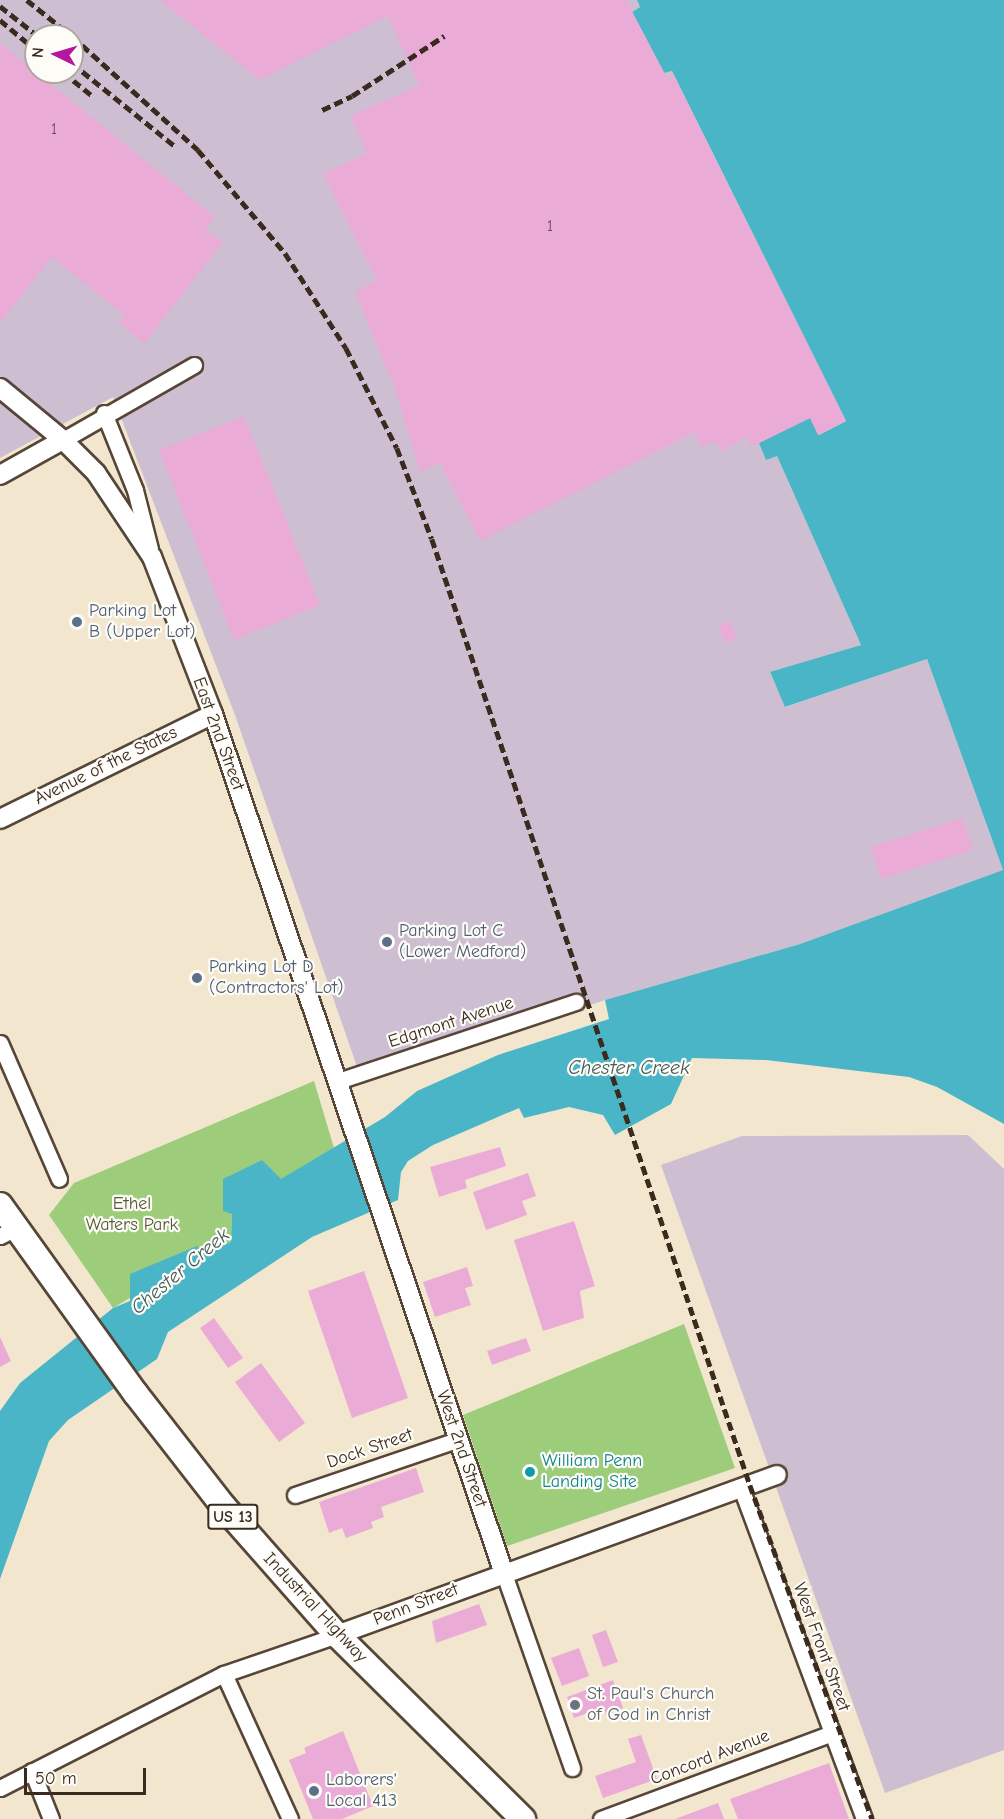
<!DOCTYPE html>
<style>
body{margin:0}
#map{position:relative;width:1004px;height:1819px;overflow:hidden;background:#f2e7ce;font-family:"Comic Neue",sans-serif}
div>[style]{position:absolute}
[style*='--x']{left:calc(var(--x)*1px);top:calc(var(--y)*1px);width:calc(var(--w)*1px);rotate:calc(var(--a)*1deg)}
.industrial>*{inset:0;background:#cebed2}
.green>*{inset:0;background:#9dcc7a}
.water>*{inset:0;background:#4bb5c8}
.building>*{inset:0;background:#eaacd7}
.roads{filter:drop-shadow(2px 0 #564638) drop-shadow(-2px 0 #564638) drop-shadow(0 2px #564638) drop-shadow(0 -2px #564638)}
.minor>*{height:15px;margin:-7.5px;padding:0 7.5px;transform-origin:7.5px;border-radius:7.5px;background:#fff}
.tertiary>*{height:18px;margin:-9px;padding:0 9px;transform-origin:9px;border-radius:9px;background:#fff}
.primary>*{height:24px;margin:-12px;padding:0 12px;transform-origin:12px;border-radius:12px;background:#fff}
.rail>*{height:4.5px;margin-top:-2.25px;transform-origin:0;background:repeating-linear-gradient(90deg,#3b2a1e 0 9px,transparent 0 13.5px)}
.dots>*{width:16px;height:16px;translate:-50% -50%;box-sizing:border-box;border:3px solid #fdfcf7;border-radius:50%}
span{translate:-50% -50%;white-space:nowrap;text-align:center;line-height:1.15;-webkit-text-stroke:4.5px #fdfcf7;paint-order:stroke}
.number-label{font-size:15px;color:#674a4c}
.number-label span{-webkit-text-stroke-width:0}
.shield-label span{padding:2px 4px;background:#fdfcf7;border:2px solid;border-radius:4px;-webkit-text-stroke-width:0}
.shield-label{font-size:16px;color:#3b2a1e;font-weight:700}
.service-label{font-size:18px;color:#4e5e75}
.left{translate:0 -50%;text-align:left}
.street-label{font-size:18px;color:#3b2a1e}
.park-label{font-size:18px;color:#585b3a}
.culture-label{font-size:18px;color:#0d838f}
.worship-label{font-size:18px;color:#5b616d}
.water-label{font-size:20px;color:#415b5a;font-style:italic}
.north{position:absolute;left:24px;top:24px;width:60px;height:60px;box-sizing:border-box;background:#fdfcf7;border:2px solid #afa8a0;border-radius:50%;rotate:275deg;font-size:16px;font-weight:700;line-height:24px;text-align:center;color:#3b2a1e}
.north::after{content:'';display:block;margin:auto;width:21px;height:27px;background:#b5179e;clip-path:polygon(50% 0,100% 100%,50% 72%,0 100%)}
.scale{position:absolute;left:24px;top:1768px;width:122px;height:27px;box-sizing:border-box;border:3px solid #3b2a1e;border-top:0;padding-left:8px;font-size:18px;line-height:21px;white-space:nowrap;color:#3b2a1e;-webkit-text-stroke:4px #fdfcf7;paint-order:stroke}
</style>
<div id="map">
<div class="industrial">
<i style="clip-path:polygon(evenodd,0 0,637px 0,640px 7px,632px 12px,664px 73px,672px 71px,846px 421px,818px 435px,810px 418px,777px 456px,861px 645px,770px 673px,786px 707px,927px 659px,1003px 870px,800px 944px,605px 1000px,363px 1084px,235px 715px,113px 397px,0 458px,0 0,36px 36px,72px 36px,72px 72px,36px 72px,36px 36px)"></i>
<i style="clip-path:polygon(968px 1135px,1004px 1169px,1004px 1750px,885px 1793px,661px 1165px,742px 1136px)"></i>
</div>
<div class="green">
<i style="clip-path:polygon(314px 1081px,334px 1148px,232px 1213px,231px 1242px,205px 1253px,113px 1308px,49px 1215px,74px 1183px)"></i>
<i style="clip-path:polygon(684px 1324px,735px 1468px,507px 1546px,463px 1415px)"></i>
</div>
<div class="water">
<i style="clip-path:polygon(637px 0,1004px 0,1004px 1124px,937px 1087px,909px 1077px,766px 1060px,692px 1058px,671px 1104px,615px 1135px,603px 1115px,569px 1107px,524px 1118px,519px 1108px,433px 1145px,408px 1161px,401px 1172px,398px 1200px,312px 1237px,168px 1332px,157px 1359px,68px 1420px,49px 1441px,0 1579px,0 1411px,20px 1383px,113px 1308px,130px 1301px,130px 1274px,197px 1246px,205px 1253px,231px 1242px,232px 1214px,223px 1211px,223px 1179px,262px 1160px,281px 1179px,385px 1117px,417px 1091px,498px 1055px,609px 1019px,605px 1000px,800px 944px,1003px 870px,927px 659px,785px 707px,770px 672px,861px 645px,777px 456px,766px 460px,759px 443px,810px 418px,819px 435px,846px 421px,672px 71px,664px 73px,632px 12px,640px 7px)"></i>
</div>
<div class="building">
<i style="clip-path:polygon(160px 0,626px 0,667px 78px,674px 76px,846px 421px,818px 435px,810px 418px,759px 443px,750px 446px,747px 437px,721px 451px,716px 441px,701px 447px,695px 432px,480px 541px,440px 463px,420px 472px,395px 389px,355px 292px,377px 280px,323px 174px,367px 153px,350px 116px,419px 86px,388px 16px,259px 80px)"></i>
<i style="clip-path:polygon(0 43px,215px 217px,205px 229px,223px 242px,144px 344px,119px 322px,124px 315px,52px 257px,0 323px)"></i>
<i style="clip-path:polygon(244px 416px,320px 605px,234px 640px,159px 450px)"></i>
<i style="clip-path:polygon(729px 621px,737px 637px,726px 643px,718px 627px)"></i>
<i style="clip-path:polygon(963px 818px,973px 850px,881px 879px,871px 847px)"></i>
<i style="clip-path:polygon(500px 1147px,506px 1166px,465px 1180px,467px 1188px,439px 1197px,430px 1167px)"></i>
<i style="clip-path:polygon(528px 1173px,536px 1196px,522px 1201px,527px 1215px,486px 1230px,473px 1192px)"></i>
<i style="clip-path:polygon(574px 1221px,595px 1286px,580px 1291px,584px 1318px,543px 1331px,514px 1240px)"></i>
<i style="clip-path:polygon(467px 1267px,473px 1286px,465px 1288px,471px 1305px,435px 1317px,423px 1282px)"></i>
<i style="clip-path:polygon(364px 1271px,408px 1398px,352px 1418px,308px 1291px)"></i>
<i style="clip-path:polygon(214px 1318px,243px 1358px,228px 1368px,200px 1328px)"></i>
<i style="clip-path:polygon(0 1337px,11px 1361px,0 1367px)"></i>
<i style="clip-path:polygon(526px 1338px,531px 1351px,492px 1365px,487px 1351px)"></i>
<i style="clip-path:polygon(261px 1363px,305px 1423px,279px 1442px,235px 1382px)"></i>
<i style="clip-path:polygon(416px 1468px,424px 1492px,381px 1507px,384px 1517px,371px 1522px,373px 1528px,346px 1538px,342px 1528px,329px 1533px,319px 1502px)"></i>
<i style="clip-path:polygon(479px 1604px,487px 1625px,436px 1643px,432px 1621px)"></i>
<i style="clip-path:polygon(606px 1630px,618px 1662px,603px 1667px,592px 1635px)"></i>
<i style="clip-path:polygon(579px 1648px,589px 1676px,562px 1686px,551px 1658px)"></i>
<i style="clip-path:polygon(613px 1680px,623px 1708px,606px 1716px,604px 1707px,574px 1718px,567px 1697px)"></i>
<i style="clip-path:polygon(343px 1731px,373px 1806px,342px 1819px,313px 1819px,289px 1760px,306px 1753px,304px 1748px)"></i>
<i style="clip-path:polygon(641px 1735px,657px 1779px,603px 1798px,595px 1776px,636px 1762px,628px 1739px)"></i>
<i style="clip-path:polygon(829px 1763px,849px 1819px,738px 1819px,730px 1799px)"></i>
<i style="clip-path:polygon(718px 1803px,724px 1819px,675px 1819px)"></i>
</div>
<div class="roads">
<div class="minor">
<i style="--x:104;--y:413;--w:83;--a:68.1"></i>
<i style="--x:135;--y:490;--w:61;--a:75.7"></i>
<i style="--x:63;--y:440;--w:151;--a:-29.8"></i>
<i style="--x:0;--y:1043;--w:148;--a:66.5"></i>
<i style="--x:338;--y:1081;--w:251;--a:-18.4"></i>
<i style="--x:0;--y:1236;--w:18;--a:-27"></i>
<i style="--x:741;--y:1488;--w:353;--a:69.6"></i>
<i style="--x:295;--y:1495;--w:171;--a:-18.8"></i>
<i style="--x:503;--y:1571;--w:209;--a:70.7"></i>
<i style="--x:224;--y:1674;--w:159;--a:65.5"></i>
<i style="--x:32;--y:1771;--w:52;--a:68.4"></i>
<i style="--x:0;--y:1788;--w:251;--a:-27"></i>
<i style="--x:224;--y:1674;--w:120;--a:-19"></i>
<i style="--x:601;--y:1819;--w:246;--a:-20.4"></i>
</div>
<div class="tertiary">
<i style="--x:0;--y:388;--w:82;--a:39.5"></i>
<i style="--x:63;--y:440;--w:47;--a:45"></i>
<i style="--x:96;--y:473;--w:101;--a:56.3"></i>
<i style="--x:152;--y:557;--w:168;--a:68.8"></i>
<i style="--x:213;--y:714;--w:905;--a:71.3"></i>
<i style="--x:0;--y:475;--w:72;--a:-29.1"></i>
<i style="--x:0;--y:819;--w:237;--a:-26.2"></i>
<i style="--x:337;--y:1635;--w:468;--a:-20"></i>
</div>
<div class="primary">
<i style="--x:0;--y:1205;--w:233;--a:54.3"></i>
<i style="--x:136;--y:1394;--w:143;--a:52.1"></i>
<i style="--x:224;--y:1507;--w:171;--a:48.6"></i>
<i style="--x:337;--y:1635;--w:262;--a:44.7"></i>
</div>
</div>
<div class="rail">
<i style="--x:27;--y:0;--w:58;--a:38.7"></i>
<i style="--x:0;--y:6;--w:48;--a:38.3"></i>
<i style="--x:0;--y:20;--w:47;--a:39.8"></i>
<i style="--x:72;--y:36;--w:170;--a:42.1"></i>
<i style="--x:198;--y:150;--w:135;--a:49.8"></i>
<i style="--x:285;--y:253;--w:113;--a:57.3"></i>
<i style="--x:346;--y:348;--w:112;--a:63"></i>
<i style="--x:397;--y:448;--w:97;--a:69"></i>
<i style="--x:432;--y:539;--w:998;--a:71.42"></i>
<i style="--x:750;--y:1485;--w:356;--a:69.9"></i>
<i style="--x:72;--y:63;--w:132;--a:38.9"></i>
<i style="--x:63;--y:72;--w:38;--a:39"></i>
<i style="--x:322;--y:110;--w:33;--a:-25"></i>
<i style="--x:352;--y:96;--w:110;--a:-33.1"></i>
</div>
<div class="dots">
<i style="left:77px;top:622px;background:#5c6f8a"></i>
<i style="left:387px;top:942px;background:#5c6f8a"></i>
<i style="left:197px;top:978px;background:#5c6f8a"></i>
<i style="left:530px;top:1472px;background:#0f9aa8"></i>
<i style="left:575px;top:1705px;background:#6b7280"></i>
<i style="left:314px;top:1791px;background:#5c6f8a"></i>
</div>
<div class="number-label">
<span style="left:54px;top:130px">1</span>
<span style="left:550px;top:227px">1</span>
</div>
<div class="shield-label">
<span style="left:233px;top:1517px">US 13</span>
</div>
<div class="service-label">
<span class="left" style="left:89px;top:622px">Parking Lot<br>B (Upper Lot)</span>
<span class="left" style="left:399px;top:942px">Parking Lot C<br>(Lower Medford)</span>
<span class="left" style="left:209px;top:978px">Parking Lot D<br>(Contractors' Lot)</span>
<span class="left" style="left:326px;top:1791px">Laborers'<br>Local 413</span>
</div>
<div class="street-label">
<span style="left:218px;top:734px;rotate:70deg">East 2nd Street</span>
<span style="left:106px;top:766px;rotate:-26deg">Avenue of the States</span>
<span style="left:451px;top:1023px;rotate:-18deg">Edgmont Avenue</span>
<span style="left:370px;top:1449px;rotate:-19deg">Dock Street</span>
<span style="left:461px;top:1449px;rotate:71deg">West 2nd Street</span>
<span style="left:416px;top:1605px;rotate:-21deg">Penn Street</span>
<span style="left:315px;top:1608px;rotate:47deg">Industrial Highway</span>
<span style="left:821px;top:1647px;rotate:70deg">West Front Street</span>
<span style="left:710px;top:1758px;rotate:-21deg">Concord Avenue</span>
</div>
<div class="park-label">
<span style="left:132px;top:1215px">Ethel<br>Waters Park</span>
</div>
<div class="culture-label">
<span class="left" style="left:542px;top:1472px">William Penn<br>Landing Site</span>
</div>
<div class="worship-label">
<span class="left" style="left:587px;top:1705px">St. Paul's Church<br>of God in Christ</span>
</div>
<div class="water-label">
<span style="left:629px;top:1067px">Chester Creek</span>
<span style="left:180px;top:1271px;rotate:-40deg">Chester Creek</span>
</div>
<div class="north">N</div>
<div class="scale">50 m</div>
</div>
